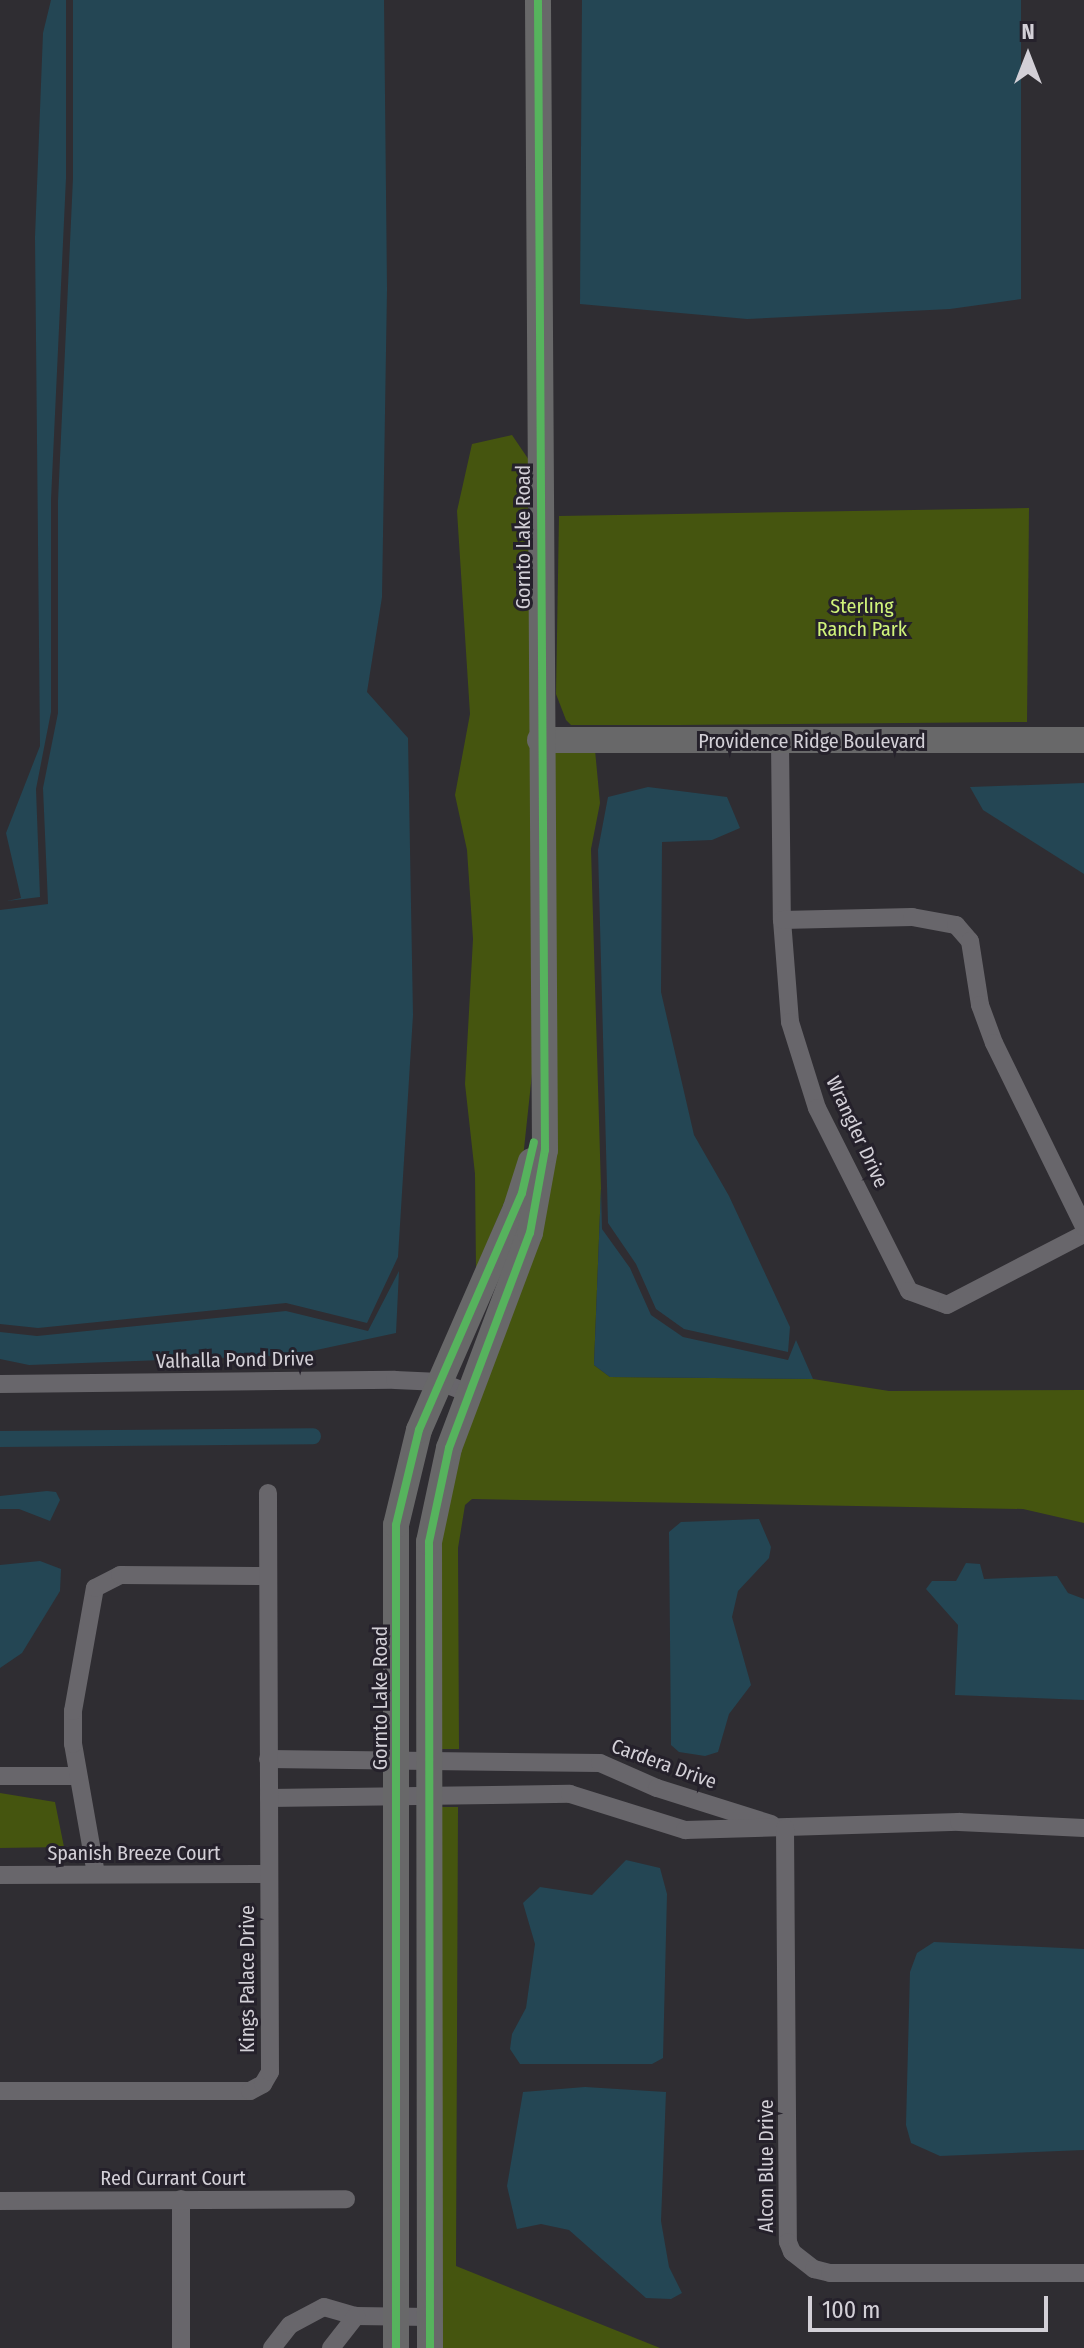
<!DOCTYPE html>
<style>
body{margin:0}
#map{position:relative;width:1084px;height:2348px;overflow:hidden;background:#2f2d32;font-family:"Fira Sans Condensed",sans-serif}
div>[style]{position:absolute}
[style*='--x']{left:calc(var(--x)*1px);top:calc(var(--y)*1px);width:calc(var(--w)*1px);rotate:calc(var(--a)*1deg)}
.green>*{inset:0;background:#45550f}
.water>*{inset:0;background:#244654}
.canal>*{height:16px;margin:-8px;padding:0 8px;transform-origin:8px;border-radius:8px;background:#244654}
.street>*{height:18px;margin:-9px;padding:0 9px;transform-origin:9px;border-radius:9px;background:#68666b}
.secondary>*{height:26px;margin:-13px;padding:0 13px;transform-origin:13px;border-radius:13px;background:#686869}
.cycleway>*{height:8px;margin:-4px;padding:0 4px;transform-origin:4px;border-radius:4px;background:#56b35d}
span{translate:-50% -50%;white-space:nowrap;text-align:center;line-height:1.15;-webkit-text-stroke:6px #25212b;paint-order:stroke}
.street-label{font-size:20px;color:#d3d0d7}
.park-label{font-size:20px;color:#d0f37a}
.north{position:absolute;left:988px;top:16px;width:80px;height:80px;-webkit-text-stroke:6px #25212b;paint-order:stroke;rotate:0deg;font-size:22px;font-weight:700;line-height:32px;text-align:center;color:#d3d0d7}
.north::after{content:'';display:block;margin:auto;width:28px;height:36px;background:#d3d0d7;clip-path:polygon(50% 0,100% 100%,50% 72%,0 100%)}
.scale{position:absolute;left:808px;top:2296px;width:240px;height:36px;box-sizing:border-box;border:4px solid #d3d0d7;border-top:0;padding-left:10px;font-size:24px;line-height:28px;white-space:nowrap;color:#d3d0d7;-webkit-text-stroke:6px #25212b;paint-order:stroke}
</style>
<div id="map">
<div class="green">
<i style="clip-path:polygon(512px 435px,531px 463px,532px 1074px,523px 1158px,476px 1269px,475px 1174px,465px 1084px,473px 939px,467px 850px,455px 795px,470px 714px,457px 511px,472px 444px)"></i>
<i style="clip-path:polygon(1029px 508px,1027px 722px,677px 725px,571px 725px,566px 720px,556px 694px,559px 516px)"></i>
<i style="clip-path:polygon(548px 749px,595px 750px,600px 803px,591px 849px,601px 1188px,594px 1365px,610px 1377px,813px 1379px,889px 1391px,1084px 1390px,1084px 1523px,1023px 1509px,472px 1499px,465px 1505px,458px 1548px,459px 1749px,437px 1749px,436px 1565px,445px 1489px,532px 1257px)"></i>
<i style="clip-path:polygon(0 1793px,55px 1802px,64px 1847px,0 1848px)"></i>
<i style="clip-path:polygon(437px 1807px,458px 1807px,456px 2266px,660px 2348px,438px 2348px)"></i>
</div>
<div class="water">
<i style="clip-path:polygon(51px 0,66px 0,66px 178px,51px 500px,51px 712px,36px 789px,40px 897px,7px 901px,21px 898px,6px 833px,40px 746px,35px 237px,43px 33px)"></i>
<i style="clip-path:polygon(73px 0,384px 0,387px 289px,382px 597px,367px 692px,408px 738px,413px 1015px,398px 1257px,367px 1323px,286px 1303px,38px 1328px,0 1324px,0 910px,48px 904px,43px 788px,58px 713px,58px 501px,73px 178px)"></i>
<i style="clip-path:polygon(582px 0,1021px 0,1021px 299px,950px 309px,747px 319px,580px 304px)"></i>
<i style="clip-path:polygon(1084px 783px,1084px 874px,983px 810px,970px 787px)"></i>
<i style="clip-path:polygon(648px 787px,727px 797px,740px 828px,712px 840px,662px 842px,661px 992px,694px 1135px,729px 1196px,790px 1327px,788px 1352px,684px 1329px,656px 1309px,636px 1264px,608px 1223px,598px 850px,608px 797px)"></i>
<i style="clip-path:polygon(601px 1188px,602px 1229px,630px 1268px,651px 1315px,683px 1337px,788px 1360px,796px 1340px,813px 1379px,610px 1377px,594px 1365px)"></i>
<i style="clip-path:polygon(399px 1271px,396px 1333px,293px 1355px,29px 1365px,0 1359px,0 1332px,37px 1336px,286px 1311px,368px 1331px)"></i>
<i style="clip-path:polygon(47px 1491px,56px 1492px,60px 1500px,50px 1521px,19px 1509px,0 1509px,0 1496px)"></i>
<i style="clip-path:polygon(759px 1519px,771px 1547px,769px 1558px,738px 1591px,732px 1617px,751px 1685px,729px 1714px,718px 1752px,705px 1756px,679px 1752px,671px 1745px,669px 1532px,681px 1522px)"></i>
<i style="clip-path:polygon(40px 1561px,61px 1569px,60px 1591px,22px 1653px,0 1668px,0 1565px)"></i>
<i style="clip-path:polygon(966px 1563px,980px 1564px,984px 1579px,1057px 1576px,1068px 1593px,1084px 1599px,1084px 1700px,955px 1695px,958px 1625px,926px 1589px,932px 1581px,956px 1581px)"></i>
<i style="clip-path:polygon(626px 1860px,660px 1868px,667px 1894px,663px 2058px,652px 2064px,520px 2064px,510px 2049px,512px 2034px,526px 2008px,535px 1944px,523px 1903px,540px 1887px,592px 1895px)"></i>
<i style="clip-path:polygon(934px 1942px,1084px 1949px,1084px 2150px,940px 2156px,911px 2143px,906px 2125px,910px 1972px,917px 1953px)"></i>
<i style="clip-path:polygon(585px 2087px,666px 2092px,661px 2221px,669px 2267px,682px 2293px,671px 2299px,646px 2298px,569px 2230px,541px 2224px,517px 2229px,507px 2186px,523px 2092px)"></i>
</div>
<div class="canal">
<i style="--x:0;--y:1439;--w:313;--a:-0.5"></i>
</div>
<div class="street">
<i style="--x:780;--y:741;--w:179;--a:89.4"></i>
<i style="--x:782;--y:920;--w:102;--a:85.5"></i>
<i style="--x:790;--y:1022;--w:90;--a:72.6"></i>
<i style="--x:817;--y:1108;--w:205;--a:63.3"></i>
<i style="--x:909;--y:1291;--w:40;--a:20.2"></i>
<i style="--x:947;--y:1305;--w:154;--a:-27.4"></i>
<i style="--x:782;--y:920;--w:130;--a:-1.3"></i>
<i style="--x:912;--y:917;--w:45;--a:10.3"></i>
<i style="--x:956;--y:925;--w:21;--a:49"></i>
<i style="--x:970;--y:941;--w:65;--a:81.1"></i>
<i style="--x:980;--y:1005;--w:40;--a:69.8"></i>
<i style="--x:994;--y:1043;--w:205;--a:63.9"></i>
<i style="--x:0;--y:1384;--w:395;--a:-0.6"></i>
<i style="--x:395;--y:1380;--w:45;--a:2.5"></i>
<i style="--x:440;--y:1382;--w:31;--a:21"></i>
<i style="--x:268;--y:1759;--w:332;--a:0.7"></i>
<i style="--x:600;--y:1763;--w:62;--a:23.7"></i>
<i style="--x:657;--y:1788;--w:120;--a:17.5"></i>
<i style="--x:0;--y:1776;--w:77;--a:0"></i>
<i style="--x:269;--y:1798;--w:301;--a:-0.8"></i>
<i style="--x:570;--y:1794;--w:121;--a:17.4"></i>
<i style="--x:685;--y:1830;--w:274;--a:-1.7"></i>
<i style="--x:959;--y:1822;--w:125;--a:2.7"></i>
<i style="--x:785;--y:1828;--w:414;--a:89.6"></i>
<i style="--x:788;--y:2242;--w:11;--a:68"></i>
<i style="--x:792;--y:2252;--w:28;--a:38"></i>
<i style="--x:814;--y:2269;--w:16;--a:14"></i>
<i style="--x:830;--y:2273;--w:254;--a:0"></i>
<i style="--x:96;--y:1874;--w:132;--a:-100"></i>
<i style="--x:73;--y:1744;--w:33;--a:-90"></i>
<i style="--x:73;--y:1711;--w:125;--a:-79.9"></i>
<i style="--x:95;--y:1588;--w:28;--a:-27"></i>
<i style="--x:120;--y:1575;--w:148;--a:0.4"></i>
<i style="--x:0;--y:1875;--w:269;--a:-0.2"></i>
<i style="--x:0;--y:2091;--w:250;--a:0"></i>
<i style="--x:250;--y:2091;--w:15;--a:-28"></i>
<i style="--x:263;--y:2084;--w:14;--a:-60"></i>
<i style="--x:270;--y:2072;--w:579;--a:-90.2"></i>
<i style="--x:181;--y:2199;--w:149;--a:90"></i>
<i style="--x:0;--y:2201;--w:346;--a:-0.3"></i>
<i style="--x:272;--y:2348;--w:29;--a:-52"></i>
<i style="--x:290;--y:2325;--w:38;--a:-28"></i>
<i style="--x:324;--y:2307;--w:33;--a:16"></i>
<i style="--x:356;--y:2316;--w:74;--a:0.8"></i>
<i style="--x:331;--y:2348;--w:41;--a:-52"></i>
</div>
<div class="secondary">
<i style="--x:540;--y:740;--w:544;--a:0"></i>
<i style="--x:396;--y:2348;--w:823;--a:-90"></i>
<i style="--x:396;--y:1525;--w:98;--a:-76.4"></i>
<i style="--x:419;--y:1430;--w:242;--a:-66.4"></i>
<i style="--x:516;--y:1208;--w:49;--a:-72.3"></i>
<i style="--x:430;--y:2348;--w:806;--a:-90.07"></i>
<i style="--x:429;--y:1542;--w:96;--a:-78"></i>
<i style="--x:449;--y:1448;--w:230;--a:-69.4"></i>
<i style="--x:530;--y:1233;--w:84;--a:-79.8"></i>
<i style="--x:545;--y:1150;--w:1150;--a:-90.35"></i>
</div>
<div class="cycleway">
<i style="--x:396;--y:2348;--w:823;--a:-90"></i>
<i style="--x:396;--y:1525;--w:98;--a:-76.4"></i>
<i style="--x:419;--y:1430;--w:258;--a:-66.5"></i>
<i style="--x:522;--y:1193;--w:52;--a:-76.8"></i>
<i style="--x:430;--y:2348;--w:806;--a:-90.07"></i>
<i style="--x:429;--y:1542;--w:96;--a:-78"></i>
<i style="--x:449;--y:1448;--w:230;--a:-69.4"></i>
<i style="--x:530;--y:1233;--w:84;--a:-79.8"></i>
<i style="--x:545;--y:1150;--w:1150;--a:-90.35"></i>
</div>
<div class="street-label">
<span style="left:523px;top:537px;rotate:-90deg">Gornto Lake Road</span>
<span style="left:812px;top:741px">Providence Ridge Boulevard</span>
<span style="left:857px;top:1132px;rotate:65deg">Wrangler Drive</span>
<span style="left:235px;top:1360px;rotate:-1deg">Valhalla Pond Drive</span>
<span style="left:380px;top:1698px;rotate:-90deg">Gornto Lake Road</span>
<span style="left:664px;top:1764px;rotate:20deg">Cardera Drive</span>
<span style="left:134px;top:1853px">Spanish Breeze Court</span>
<span style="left:247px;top:1979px;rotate:-90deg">Kings Palace Drive</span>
<span style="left:766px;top:2166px;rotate:-90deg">Alcon Blue Drive</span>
<span style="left:173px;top:2178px">Red Currant Court</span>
</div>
<div class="park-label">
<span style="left:862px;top:618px">Sterling<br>Ranch Park</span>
</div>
<div class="north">N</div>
<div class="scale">100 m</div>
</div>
